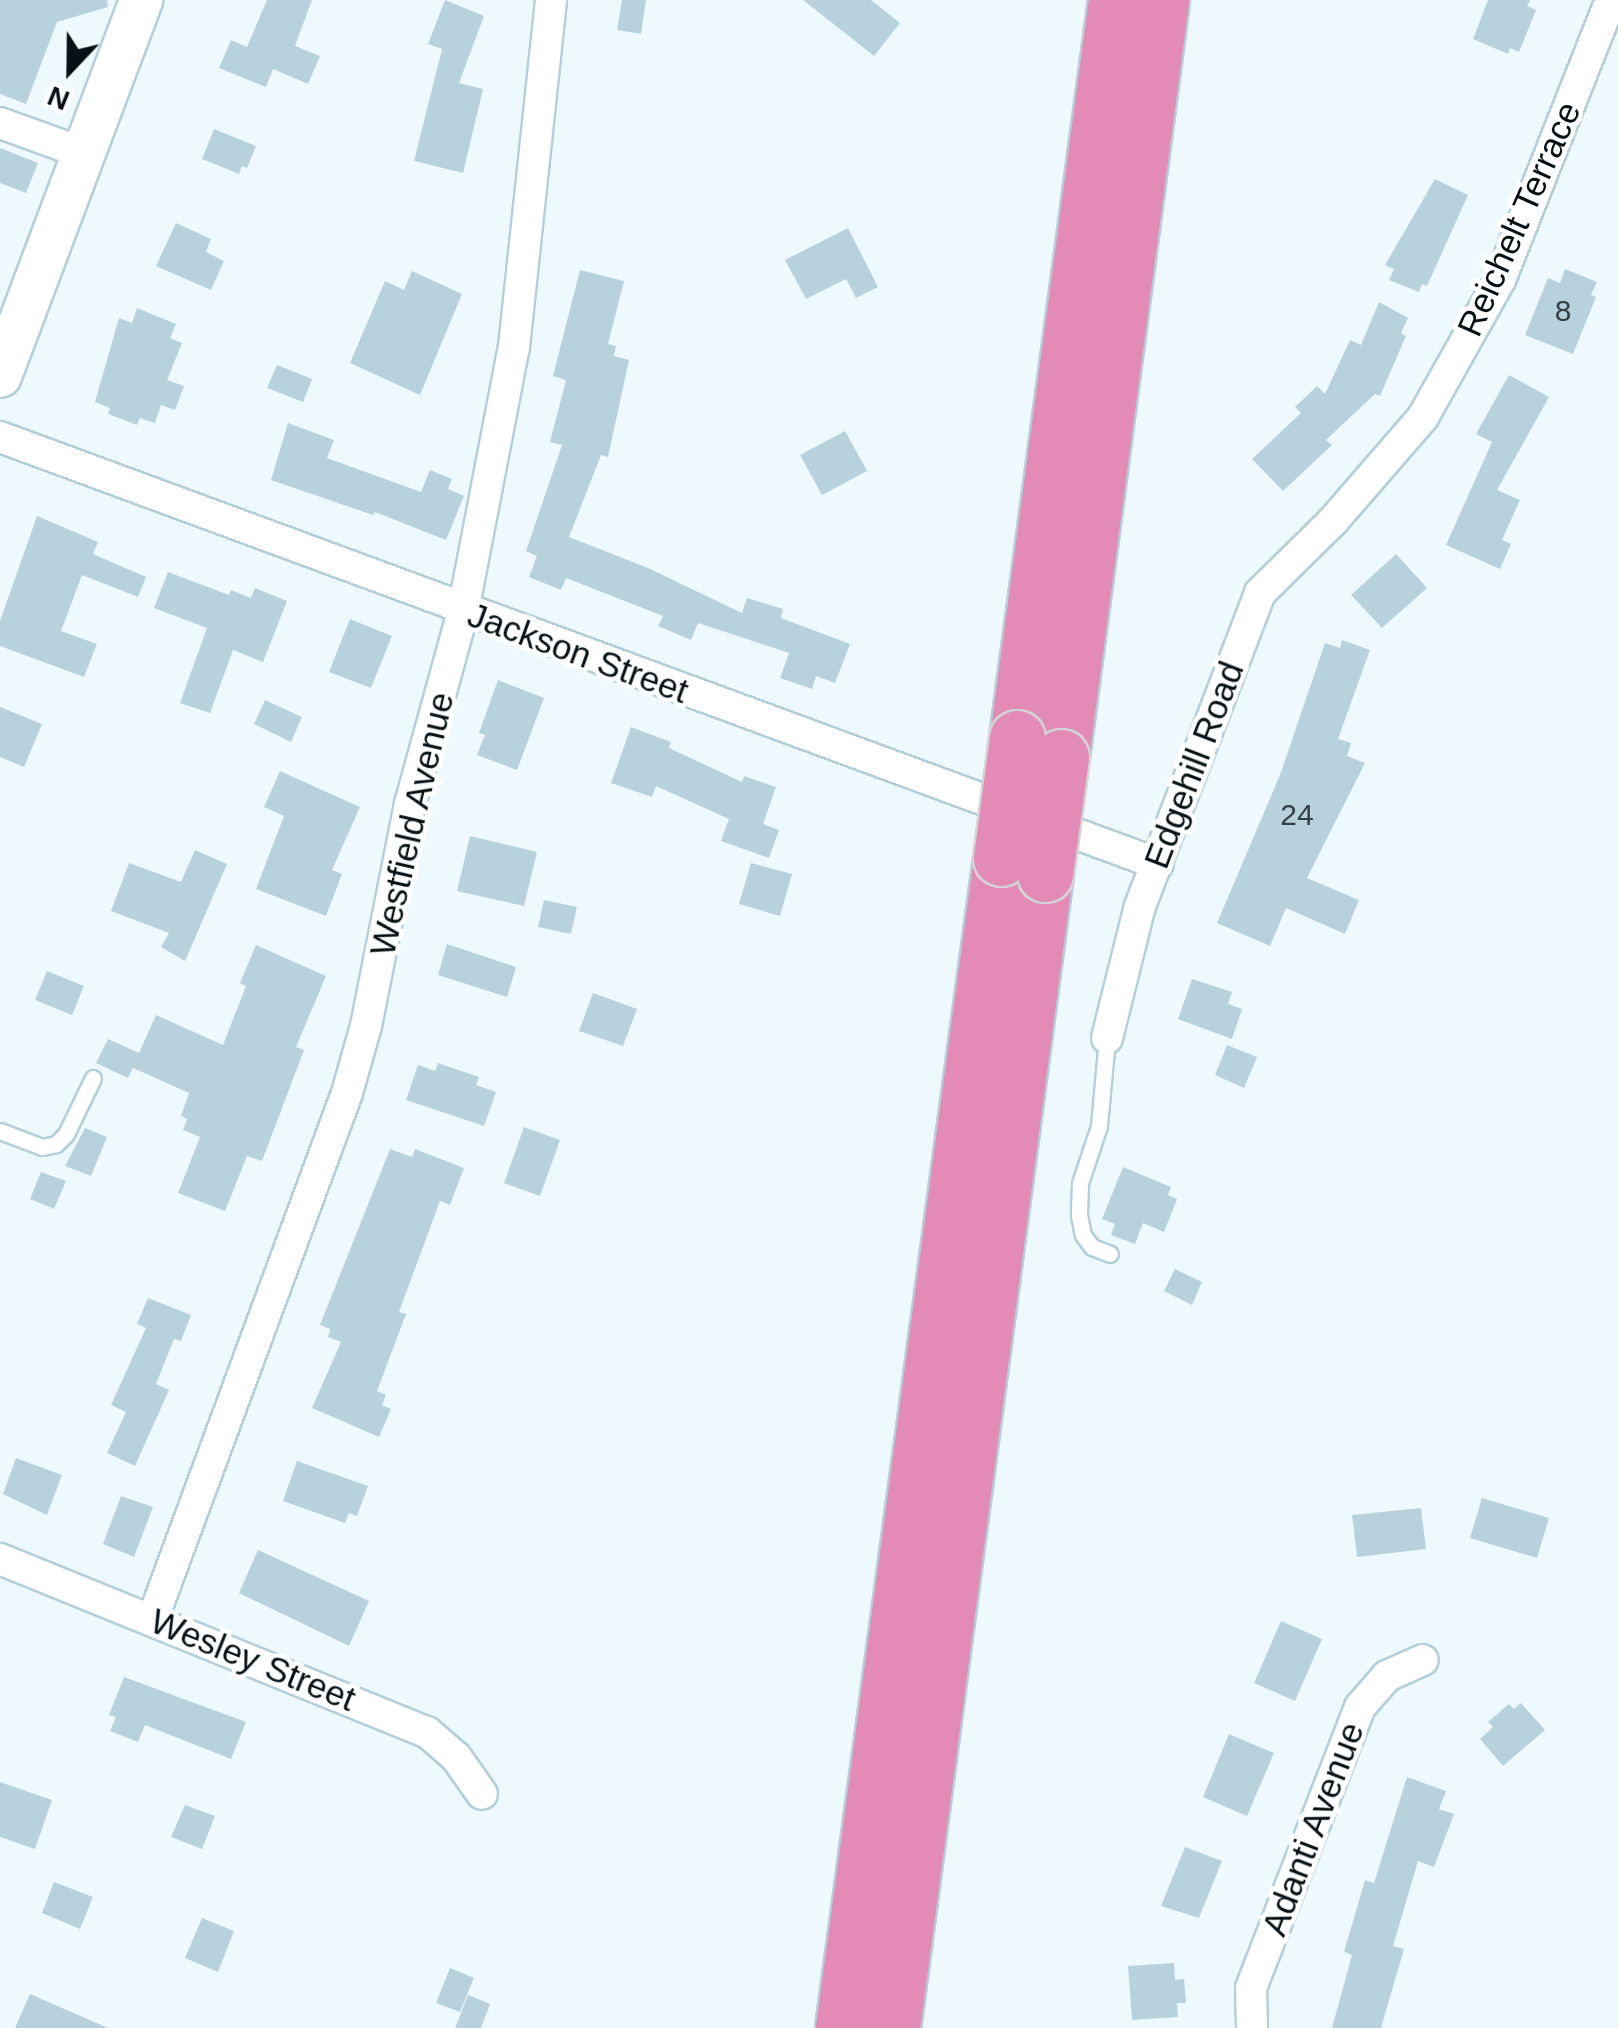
<!DOCTYPE html>
<style>
body{margin:0}
#map{position:relative;width:1618px;height:2028px;overflow:hidden;background:#eef9fd;font-family:Helvetica,sans-serif}
div>[style]{position:absolute}
[style*='--x']{left:calc(var(--x)*1px);top:calc(var(--y)*1px);width:calc(var(--w)*1px);rotate:calc(var(--a)*1deg)}
.building>*{inset:0;background:#b8d2dd}
.roads{filter:drop-shadow(2px 0 #b5cfd9) drop-shadow(-2px 0 #b5cfd9) drop-shadow(0 2px #b5cfd9) drop-shadow(0 -2px #b5cfd9)}
.service>*{height:15px;margin:-7.5px;padding:0 7.5px;transform-origin:7.5px;border-radius:7.5px;background:#fff}
.minor>*{height:30px;margin:-15px;padding:0 15px;transform-origin:15px;border-radius:15px;background:#fff}
.secondary>*{height:42px;margin:-21px;padding:0 21px;transform-origin:21px;border-radius:21px;background:#fff}
.motorway>*{height:55px;margin:-27.5px;padding:0 27.5px;transform-origin:27.5px;border-radius:27.5px;background:#e48ab7}
.bridges{filter:drop-shadow(2px 0 #d2d4d5) drop-shadow(-2px 0 #d2d4d5) drop-shadow(0 2px #d2d4d5) drop-shadow(0 -2px #d2d4d5)}
.motorway-bridge>*{height:55px;margin:-27.5px;padding:0 27.5px;transform-origin:27.5px;border-radius:27.5px;background:#e48ab7}
span{translate:-50% -50%;white-space:nowrap;text-align:center;line-height:1.15;-webkit-text-stroke:9px #fff;paint-order:stroke}
.number-label{font-size:30px;color:#334046}
.number-label span{-webkit-text-stroke-width:0}
.street-label{font-size:35px;color:#071014}
.north{position:absolute;left:20px;top:20px;width:100px;height:100px;-webkit-text-stroke:8px #fff;paint-order:stroke;rotate:202deg;font-size:28px;font-weight:700;line-height:40px;text-align:center;color:#071014}
.north::after{content:'';display:block;margin:auto;width:35px;height:45px;background:#071014;clip-path:polygon(50% 0,100% 100%,50% 72%,0 100%)}
</style>
<div id="map">
<div class="building">
<i style="clip-path:polygon(0 0,107px 0,108px 7px,57px 22px,26px 104px,0 94px)"></i>
<i style="clip-path:polygon(267px 0,312px 0,295px 46px,320px 56px,308px 84px,273px 69px,266px 87px,219px 68px,231px 40px,247px 47px)"></i>
<i style="clip-path:polygon(445px 0,484px 16px,459px 83px,483px 89px,463px 173px,414px 161px,442px 49px,428px 44px)"></i>
<i style="clip-path:polygon(622px 0,646px 0,641px 34px,617px 30px)"></i>
<i style="clip-path:polygon(803px 0,871px 0,900px 23px,874px 56px)"></i>
<i style="clip-path:polygon(1488px 0,1530px 0,1527px 6px,1536px 10px,1519px 52px,1510px 48px,1508px 54px,1473px 39px)"></i>
<i style="clip-path:polygon(214px 129px,256px 146px,247px 168px,242px 166px,239px 174px,202px 159px)"></i>
<i style="clip-path:polygon(0 148px,38px 163px,26px 193px,0 183px)"></i>
<i style="clip-path:polygon(1435px 179px,1468px 195px,1427px 286px,1422px 284px,1419px 292px,1389px 280px,1394px 269px,1385px 265px)"></i>
<i style="clip-path:polygon(176px 223px,211px 239px,206px 252px,224px 261px,211px 290px,156px 266px)"></i>
<i style="clip-path:polygon(848px 228px,878px 287px,856px 298px,846px 279px,806px 299px,785px 260px)"></i>
<i style="clip-path:polygon(1565px 269px,1597px 282px,1591px 295px,1596px 297px,1573px 354px,1525px 335px,1548px 278px,1560px 283px)"></i>
<i style="clip-path:polygon(580px 270px,624px 281px,608px 344px,616px 346px,614px 356px,629px 360px,608px 457px,601px 455px,569px 537px,648px 568px,742px 613px,747px 598px,783px 609px,781px 618px,850px 644px,835px 683px,816px 676px,812px 689px,780px 678px,789px 653px,698px 623px,691px 640px,658px 626px,663px 616px,566px 578px,561px 590px,529px 577px,537px 556px,526px 551px,562px 445px,550px 442px,566px 380px,553px 376px)"></i>
<i style="clip-path:polygon(412px 271px,462px 294px,420px 395px,350px 363px,385px 281px,404px 290px)"></i>
<i style="clip-path:polygon(1379px 302px,1408px 318px,1401px 333px,1406px 336px,1380px 396px,1375px 394px,1326px 440px,1332px 445px,1283px 491px,1252px 459px,1301px 413px,1295px 407px,1317px 386px,1325px 394px,1350px 340px,1361px 345px)"></i>
<i style="clip-path:polygon(137px 308px,176px 324px,170px 338px,182px 343px,167px 380px,184px 386px,175px 410px,161px 405px,155px 423px,140px 418px,137px 425px,108px 414px,110px 408px,95px 402px,119px 318px,132px 323px)"></i>
<i style="clip-path:polygon(277px 365px,312px 379px,303px 402px,267px 388px)"></i>
<i style="clip-path:polygon(1509px 375px,1549px 397px,1497px 490px,1520px 500px,1502px 540px,1511px 544px,1500px 569px,1446px 545px,1492px 442px,1476px 434px)"></i>
<i style="clip-path:polygon(288px 423px,334px 440px,327px 458px,421px 492px,430px 470px,452px 479px,448px 489px,464px 496px,446px 540px,375px 512px,373px 515px,271px 480px)"></i>
<i style="clip-path:polygon(845px 431px,867px 471px,822px 495px,800px 455px)"></i>
<i style="clip-path:polygon(37px 516px,98px 542px,93px 554px,146px 577px,138px 597px,82px 575px,61px 631px,97px 644px,84px 677px,0 646px,0 621px)"></i>
<i style="clip-path:polygon(1396px 554px,1427px 588px,1382px 628px,1351px 595px)"></i>
<i style="clip-path:polygon(168px 572px,229px 595px,231px 590px,251px 598px,255px 588px,287px 601px,263px 662px,233px 650px,210px 713px,180px 703px,207px 628px,154px 608px)"></i>
<i style="clip-path:polygon(350px 619px,392px 636px,371px 688px,329px 672px)"></i>
<i style="clip-path:polygon(1342px 640px,1370px 650px,1338px 739px,1351px 743px,1347px 756px,1365px 763px,1307px 878px,1359px 900px,1345px 934px,1286px 908px,1270px 946px,1217px 923px,1280px 775px,1325px 643px,1340px 648px)"></i>
<i style="clip-path:polygon(498px 680px,544px 698px,517px 770px,477px 755px,485px 735px,479px 733px)"></i>
<i style="clip-path:polygon(265px 700px,302px 717px,291px 742px,254px 724px)"></i>
<i style="clip-path:polygon(0 707px,42px 724px,24px 767px,0 757px)"></i>
<i style="clip-path:polygon(631px 727px,671px 742px,669px 748px,742px 782px,744px 776px,776px 787px,763px 824px,779px 830px,769px 858px,721px 841px,729px 819px,656px 786px,652px 797px,611px 783px)"></i>
<i style="clip-path:polygon(280px 771px,360px 807px,332px 870px,342px 874px,326px 916px,256px 889px,284px 816px,264px 807px)"></i>
<i style="clip-path:polygon(470px 836px,537px 852px,524px 906px,457px 891px)"></i>
<i style="clip-path:polygon(195px 850px,227px 864px,185px 961px,161px 947px,169px 933px,111px 911px,129px 863px,181px 882px)"></i>
<i style="clip-path:polygon(751px 863px,792px 874px,780px 916px,739px 904px)"></i>
<i style="clip-path:polygon(544px 900px,577px 907px,571px 934px,538px 927px)"></i>
<i style="clip-path:polygon(447px 944px,516px 967px,507px 997px,438px 975px)"></i>
<i style="clip-path:polygon(256px 945px,326px 976px,296px 1047px,304px 1050px,262px 1161px,247px 1156px,225px 1211px,178px 1193px,200px 1137px,183px 1130px,187px 1119px,181px 1116px,189px 1093px,133px 1068px,128px 1078px,96px 1063px,108px 1039px,139px 1053px,156px 1015px,223px 1045px,246px 986px,240px 983px)"></i>
<i style="clip-path:polygon(47px 971px,84px 986px,72px 1015px,35px 1000px)"></i>
<i style="clip-path:polygon(1192px 979px,1232px 992px,1228px 1004px,1242px 1009px,1232px 1039px,1178px 1019px)"></i>
<i style="clip-path:polygon(593px 993px,637px 1009px,623px 1046px,579px 1031px)"></i>
<i style="clip-path:polygon(1227px 1045px,1257px 1057px,1244px 1088px,1215px 1075px)"></i>
<i style="clip-path:polygon(438px 1063px,479px 1077px,476px 1085px,496px 1092px,484px 1126px,406px 1100px,418px 1065px,435px 1071px)"></i>
<i style="clip-path:polygon(524px 1127px,560px 1140px,540px 1196px,504px 1183px)"></i>
<i style="clip-path:polygon(85px 1128px,107px 1137px,91px 1176px,65px 1166px)"></i>
<i style="clip-path:polygon(390px 1149px,412px 1157px,415px 1149px,464px 1168px,450px 1205px,440px 1201px,399px 1312px,406px 1314px,377px 1391px,386px 1395px,382px 1405px,391px 1409px,379px 1437px,312px 1408px,341px 1342px,328px 1337px,330px 1329px,320px 1325px)"></i>
<i style="clip-path:polygon(1123px 1167px,1171px 1187px,1168px 1195px,1177px 1199px,1164px 1232px,1143px 1223px,1135px 1244px,1111px 1235px,1115px 1224px,1102px 1219px)"></i>
<i style="clip-path:polygon(41px 1172px,66px 1181px,54px 1209px,30px 1199px)"></i>
<i style="clip-path:polygon(1175px 1269px,1202px 1282px,1192px 1305px,1164px 1291px)"></i>
<i style="clip-path:polygon(148px 1298px,191px 1315px,181px 1341px,174px 1339px,156px 1384px,169px 1390px,135px 1466px,107px 1453px,126px 1412px,111px 1405px,146px 1328px,137px 1324px)"></i>
<i style="clip-path:polygon(16px 1458px,62px 1475px,47px 1515px,3px 1494px)"></i>
<i style="clip-path:polygon(297px 1461px,368px 1486px,357px 1516px,349px 1513px,345px 1523px,283px 1501px)"></i>
<i style="clip-path:polygon(121px 1496px,153px 1507px,134px 1557px,103px 1544px)"></i>
<i style="clip-path:polygon(1482px 1498px,1549px 1518px,1537px 1558px,1470px 1538px)"></i>
<i style="clip-path:polygon(1421px 1508px,1426px 1549px,1357px 1557px,1352px 1515px)"></i>
<i style="clip-path:polygon(258px 1550px,369px 1601px,349px 1646px,239px 1593px)"></i>
<i style="clip-path:polygon(1281px 1621px,1322px 1639px,1295px 1701px,1254px 1683px)"></i>
<i style="clip-path:polygon(124px 1677px,246px 1722px,231px 1759px,145px 1725px,138px 1742px,110px 1731px,116px 1717px,109px 1715px)"></i>
<i style="clip-path:polygon(1521px 1703px,1545px 1730px,1503px 1766px,1480px 1739px,1493px 1727px,1488px 1722px,1509px 1704px,1514px 1709px)"></i>
<i style="clip-path:polygon(1229px 1734px,1274px 1753px,1247px 1816px,1203px 1797px)"></i>
<i style="clip-path:polygon(1407px 1777px,1446px 1791px,1439px 1809px,1454px 1814px,1434px 1867px,1418px 1861px,1393px 1946px,1404px 1949px,1381px 2028px,1332px 2028px,1352px 1955px,1344px 1952px,1365px 1880px,1374px 1883px)"></i>
<i style="clip-path:polygon(0 1782px,52px 1800px,35px 1849px,0 1837px)"></i>
<i style="clip-path:polygon(185px 1805px,215px 1816px,202px 1849px,171px 1837px)"></i>
<i style="clip-path:polygon(1185px 1847px,1222px 1861px,1199px 1918px,1161px 1906px)"></i>
<i style="clip-path:polygon(54px 1882px,93px 1897px,80px 1929px,42px 1913px)"></i>
<i style="clip-path:polygon(202px 1918px,234px 1931px,218px 1972px,185px 1958px)"></i>
<i style="clip-path:polygon(1174px 1963px,1175px 1980px,1184px 1979px,1186px 2003px,1177px 2003px,1178px 2017px,1132px 2020px,1128px 1966px)"></i>
<i style="clip-path:polygon(450px 1968px,474px 1978px,460px 2012px,436px 2003px)"></i>
<i style="clip-path:polygon(30px 1994px,108px 2028px,15px 2028px)"></i>
<i style="clip-path:polygon(468px 1995px,490px 2004px,481px 2028px,455px 2028px)"></i>
</div>
<div class="roads">
<div class="service">
<i style="--x:1107;--y:1038;--w:88;--a:95.2"></i>
<i style="--x:1099;--y:1126;--w:60;--a:108.4"></i>
<i style="--x:1080;--y:1183;--w:32;--a:92"></i>
<i style="--x:1079;--y:1215;--w:20;--a:79"></i>
<i style="--x:1083;--y:1235;--w:15;--a:53"></i>
<i style="--x:1092;--y:1247;--w:19;--a:21"></i>
<i style="--x:0;--y:1131;--w:45;--a:20.9"></i>
<i style="--x:42;--y:1147;--w:14;--a:-12"></i>
<i style="--x:56;--y:1144;--w:14;--a:-45"></i>
<i style="--x:66;--y:1134;--w:62;--a:-64.3"></i>
</div>
<div class="minor">
<i style="--x:0;--y:123;--w:91;--a:19.8"></i>
<i style="--x:0;--y:437;--w:1234;--a:20.24"></i>
<i style="--x:1107;--y:1038;--w:136;--a:-76"></i>
<i style="--x:1140;--y:906;--w:335;--a:-69"></i>
<i style="--x:1260;--y:593;--w:103;--a:-44.6"></i>
<i style="--x:1333;--y:521;--w:138;--a:-49.1"></i>
<i style="--x:1423;--y:417;--w:157;--a:-60.7"></i>
<i style="--x:1500;--y:280;--w:301;--a:-68.4"></i>
<i style="--x:0;--y:1559;--w:461;--a:22.1"></i>
<i style="--x:427;--y:1732;--w:38;--a:41"></i>
<i style="--x:456;--y:1757;--w:45;--a:54.9"></i>
<i style="--x:153;--y:1618;--w:560;--a:-69.72"></i>
<i style="--x:347;--y:1093;--w:70;--a:-74.2"></i>
<i style="--x:366;--y:1026;--w:226;--a:-78.8"></i>
<i style="--x:410;--y:804;--w:200;--a:-74.6"></i>
<i style="--x:463;--y:611;--w:269;--a:-79.1"></i>
<i style="--x:514;--y:347;--w:349;--a:-83.9"></i>
<i style="--x:1252;--y:2028;--w:40;--a:-91.4"></i>
<i style="--x:1251;--y:1988;--w:301;--a:-68.8"></i>
<i style="--x:1360;--y:1707;--w:41;--a:-48.9"></i>
<i style="--x:1387;--y:1676;--w:39;--a:-24"></i>
</div>
<div class="secondary">
<i style="--x:0;--y:376;--w:402;--a:-69.4"></i>
</div>
<div class="motorway">
<i style="--x:1017;--y:738;--w:745;--a:-82.36"></i>
<i style="--x:1061;--y:757;--w:764;--a:-82.47"></i>
<i style="--x:843;--y:2028;--w:1181;--a:-82.31"></i>
<i style="--x:892;--y:2028;--w:1164;--a:-82.45"></i>
</div>
</div>
<div class="bridges">
<div class="motorway-bridge">
<i style="--x:1001;--y:858;--w:121;--a:-82.4"></i>
<i style="--x:1045;--y:874;--w:118;--a:-82.2"></i>
</div>
</div>
<div class="number-label">
<span style="left:1563px;top:311px">8</span>
<span style="left:1297px;top:815px">24</span>
</div>
<div class="street-label">
<span style="left:1519px;top:219px;rotate:-66deg">Reichelt Terrace</span>
<span style="left:578px;top:653px;rotate:20deg">Jackson Street</span>
<span style="left:1194px;top:765px;rotate:-69deg">Edgehill Road</span>
<span style="left:412px;top:824px;rotate:-77deg">Westfield Avenue</span>
<span style="left:253px;top:1660px;rotate:22deg">Wesley Street</span>
<span style="left:1313px;top:1829px;rotate:-69deg">Adanti Avenue</span>
</div>
<div class="north">N</div>
</div>
